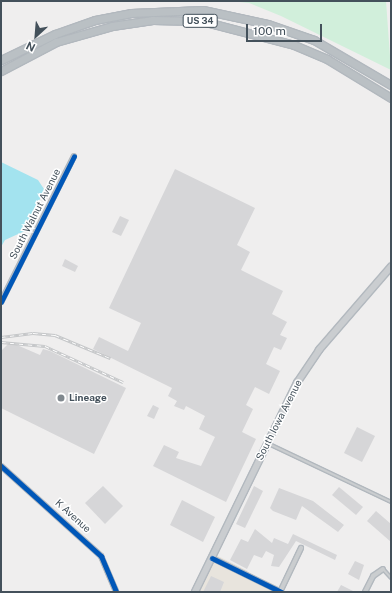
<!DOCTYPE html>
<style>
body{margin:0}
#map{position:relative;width:392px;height:593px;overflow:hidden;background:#efeeee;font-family:"Public Sans",sans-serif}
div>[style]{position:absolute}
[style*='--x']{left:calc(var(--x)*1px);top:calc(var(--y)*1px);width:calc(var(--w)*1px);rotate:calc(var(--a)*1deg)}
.commercial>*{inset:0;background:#e8e4dd}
.green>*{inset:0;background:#d1efdb}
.water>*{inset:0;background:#a3e3ef}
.building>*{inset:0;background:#d6d6d8}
.roads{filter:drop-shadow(1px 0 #b2b8be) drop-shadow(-1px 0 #b2b8be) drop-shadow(0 1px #b2b8be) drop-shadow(0 -1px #b2b8be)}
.lane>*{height:2px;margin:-1px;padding:0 1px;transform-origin:1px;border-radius:1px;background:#cacdcf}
.street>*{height:4px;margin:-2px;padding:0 2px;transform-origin:2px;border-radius:2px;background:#cacdcf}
.secondary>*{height:5.5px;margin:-2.75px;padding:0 2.75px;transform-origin:2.75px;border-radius:2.75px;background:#cacdd0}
.highway>*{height:7px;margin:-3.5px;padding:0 3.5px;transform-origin:3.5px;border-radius:3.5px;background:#bac0c4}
.rail>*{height:3px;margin-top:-1.5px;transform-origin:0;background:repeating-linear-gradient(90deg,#fff 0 4.5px,#c4c6c8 0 9px);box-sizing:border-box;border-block:1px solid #c4c6c8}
.cycleway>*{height:5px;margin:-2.5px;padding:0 2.5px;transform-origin:2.5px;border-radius:2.5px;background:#0057b8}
.dots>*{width:11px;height:11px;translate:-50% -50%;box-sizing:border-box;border:2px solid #fff;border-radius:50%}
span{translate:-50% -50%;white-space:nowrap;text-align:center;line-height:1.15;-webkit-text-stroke:3px #fff;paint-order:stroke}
.shield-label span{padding:1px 3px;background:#fff;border:1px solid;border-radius:3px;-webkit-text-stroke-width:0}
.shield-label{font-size:9px;color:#44515b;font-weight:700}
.street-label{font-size:10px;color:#44515b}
.poi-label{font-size:10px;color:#44515b;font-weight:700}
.left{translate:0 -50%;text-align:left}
.frame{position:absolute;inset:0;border:2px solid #44515b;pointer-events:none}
.north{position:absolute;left:16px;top:16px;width:40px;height:40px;-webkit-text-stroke:3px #fff;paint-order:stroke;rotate:206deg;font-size:11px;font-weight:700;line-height:16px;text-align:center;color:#44515b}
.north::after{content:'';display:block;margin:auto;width:14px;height:18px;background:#44515b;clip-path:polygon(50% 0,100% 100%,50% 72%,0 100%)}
.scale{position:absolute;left:246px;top:24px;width:76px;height:18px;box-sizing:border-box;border:2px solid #44515b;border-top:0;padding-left:5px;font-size:12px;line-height:14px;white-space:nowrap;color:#44515b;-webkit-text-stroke:3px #fff;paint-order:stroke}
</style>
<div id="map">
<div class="commercial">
<i style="clip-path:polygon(214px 554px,248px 571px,246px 574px,280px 592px,195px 592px)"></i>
</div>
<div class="green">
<i style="clip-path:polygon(230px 1px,386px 1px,391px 70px,281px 16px,249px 3px)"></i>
</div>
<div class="water">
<i style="clip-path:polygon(1px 162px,38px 180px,44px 189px,27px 230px,5px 240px,1px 247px)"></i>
</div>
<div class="building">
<i style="clip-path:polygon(175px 169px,255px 208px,237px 245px,250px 252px,241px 270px,283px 291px,272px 314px,287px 322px,280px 335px,287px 338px,281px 350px,274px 347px,266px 364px,280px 371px,269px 394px,255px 387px,246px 405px,253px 409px,242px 432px,256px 439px,226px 502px,153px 466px,164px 445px,179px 452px,176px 458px,201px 466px,215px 437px,199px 429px,205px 416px,186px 406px,184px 410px,174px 406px,177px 401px,168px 396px,172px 388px,93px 349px,99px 337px,128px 351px,141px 323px,109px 308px)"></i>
<i style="clip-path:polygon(120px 216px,129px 220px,121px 236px,112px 232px)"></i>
<i style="clip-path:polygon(65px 259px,78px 266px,75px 272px,62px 266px)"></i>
<i style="clip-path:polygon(10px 342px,40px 355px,43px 349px,50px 351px,126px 388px,94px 454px,1px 408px,1px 351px)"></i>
<i style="clip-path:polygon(153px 405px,159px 408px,154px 419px,147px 416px)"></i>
<i style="clip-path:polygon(357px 427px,375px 436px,362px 462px,344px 453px)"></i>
<i style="clip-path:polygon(103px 486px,123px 506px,105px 524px,85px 503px)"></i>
<i style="clip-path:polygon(254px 486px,263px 491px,245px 528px,236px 524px)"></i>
<i style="clip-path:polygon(339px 487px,363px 507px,356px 515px,332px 495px)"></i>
<i style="clip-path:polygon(279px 488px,313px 501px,344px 525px,338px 532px,302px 506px,296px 520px,273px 511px,270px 508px)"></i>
<i style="clip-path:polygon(182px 500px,215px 517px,203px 542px,170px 525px)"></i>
<i style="clip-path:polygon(376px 511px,391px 524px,391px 542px,367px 521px)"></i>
<i style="clip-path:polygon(255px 529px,272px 543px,274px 538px,288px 544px,293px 534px,337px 555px,335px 560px,296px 541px,279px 567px,271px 566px,274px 555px,266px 551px,262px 558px,254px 555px,247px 569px,230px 560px,241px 539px,248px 542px)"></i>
<i style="clip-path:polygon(355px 561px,364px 565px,359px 580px,348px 574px)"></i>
<i style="clip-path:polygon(211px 576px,224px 582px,220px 592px,203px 592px)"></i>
<i style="clip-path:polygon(341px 585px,355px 592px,337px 592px)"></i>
</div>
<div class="roads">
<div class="lane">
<i style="--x:269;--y:444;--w:135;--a:25.4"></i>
<i style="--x:383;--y:569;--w:12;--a:48"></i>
</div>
<div class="street">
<i style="--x:1;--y:302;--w:163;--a:-63.4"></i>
<i style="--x:1;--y:466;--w:135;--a:42"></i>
<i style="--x:101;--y:556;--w:39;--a:67"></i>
<i style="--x:212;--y:558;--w:77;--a:26.2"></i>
<i style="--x:280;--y:592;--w:49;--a:-64.5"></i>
<i style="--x:365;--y:592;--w:18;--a:-63"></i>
<i style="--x:373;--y:576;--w:12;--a:-35"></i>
</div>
<div class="secondary">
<i style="--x:195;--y:592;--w:233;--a:-64"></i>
<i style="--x:297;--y:383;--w:40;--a:-56"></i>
<i style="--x:319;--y:350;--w:110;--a:-49.1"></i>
</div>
<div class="highway">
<i style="--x:1;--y:60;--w:60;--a:-25.7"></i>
<i style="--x:55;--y:34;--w:42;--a:-19.3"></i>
<i style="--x:95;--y:20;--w:37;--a:-11"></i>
<i style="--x:131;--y:13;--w:72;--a:-2.4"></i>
<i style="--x:203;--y:10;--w:66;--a:12.2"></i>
<i style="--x:268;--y:24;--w:49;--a:19.2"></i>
<i style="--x:314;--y:40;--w:89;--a:30.3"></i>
<i style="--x:1;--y:71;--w:62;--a:-27.8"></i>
<i style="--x:56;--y:42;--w:58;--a:-15.9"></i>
<i style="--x:112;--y:26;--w:41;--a:-8.3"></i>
<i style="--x:153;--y:20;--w:49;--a:1.2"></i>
<i style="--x:202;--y:21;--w:95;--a:14.6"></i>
<i style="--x:294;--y:45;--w:36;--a:23"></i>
<i style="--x:327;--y:59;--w:75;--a:31.4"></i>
</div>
</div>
<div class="rail">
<i style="--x:1;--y:337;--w:32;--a:-7"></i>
<i style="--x:33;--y:333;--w:22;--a:5"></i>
<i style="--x:55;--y:335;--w:60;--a:22.7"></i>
<i style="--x:1;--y:342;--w:44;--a:5.2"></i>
<i style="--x:45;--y:346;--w:86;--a:24.8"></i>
</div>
<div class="cycleway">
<i style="--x:1;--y:302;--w:163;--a:-63.4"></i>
<i style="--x:1;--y:466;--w:135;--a:42"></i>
<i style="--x:101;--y:556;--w:39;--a:67"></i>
<i style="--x:212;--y:558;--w:77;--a:26.2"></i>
</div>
<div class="dots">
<i style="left:61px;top:398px;background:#80888e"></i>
</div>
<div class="shield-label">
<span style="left:200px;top:21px">US 34</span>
</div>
<div class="street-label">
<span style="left:35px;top:214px;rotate:-63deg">South Walnut Avenue</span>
<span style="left:279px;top:420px;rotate:-63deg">South Iowa Avenue</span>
<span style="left:73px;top:516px;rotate:42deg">K Avenue</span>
</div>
<div class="poi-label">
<span class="left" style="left:69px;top:398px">Lineage</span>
</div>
<div class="frame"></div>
<div class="north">N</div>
<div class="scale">100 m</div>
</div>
